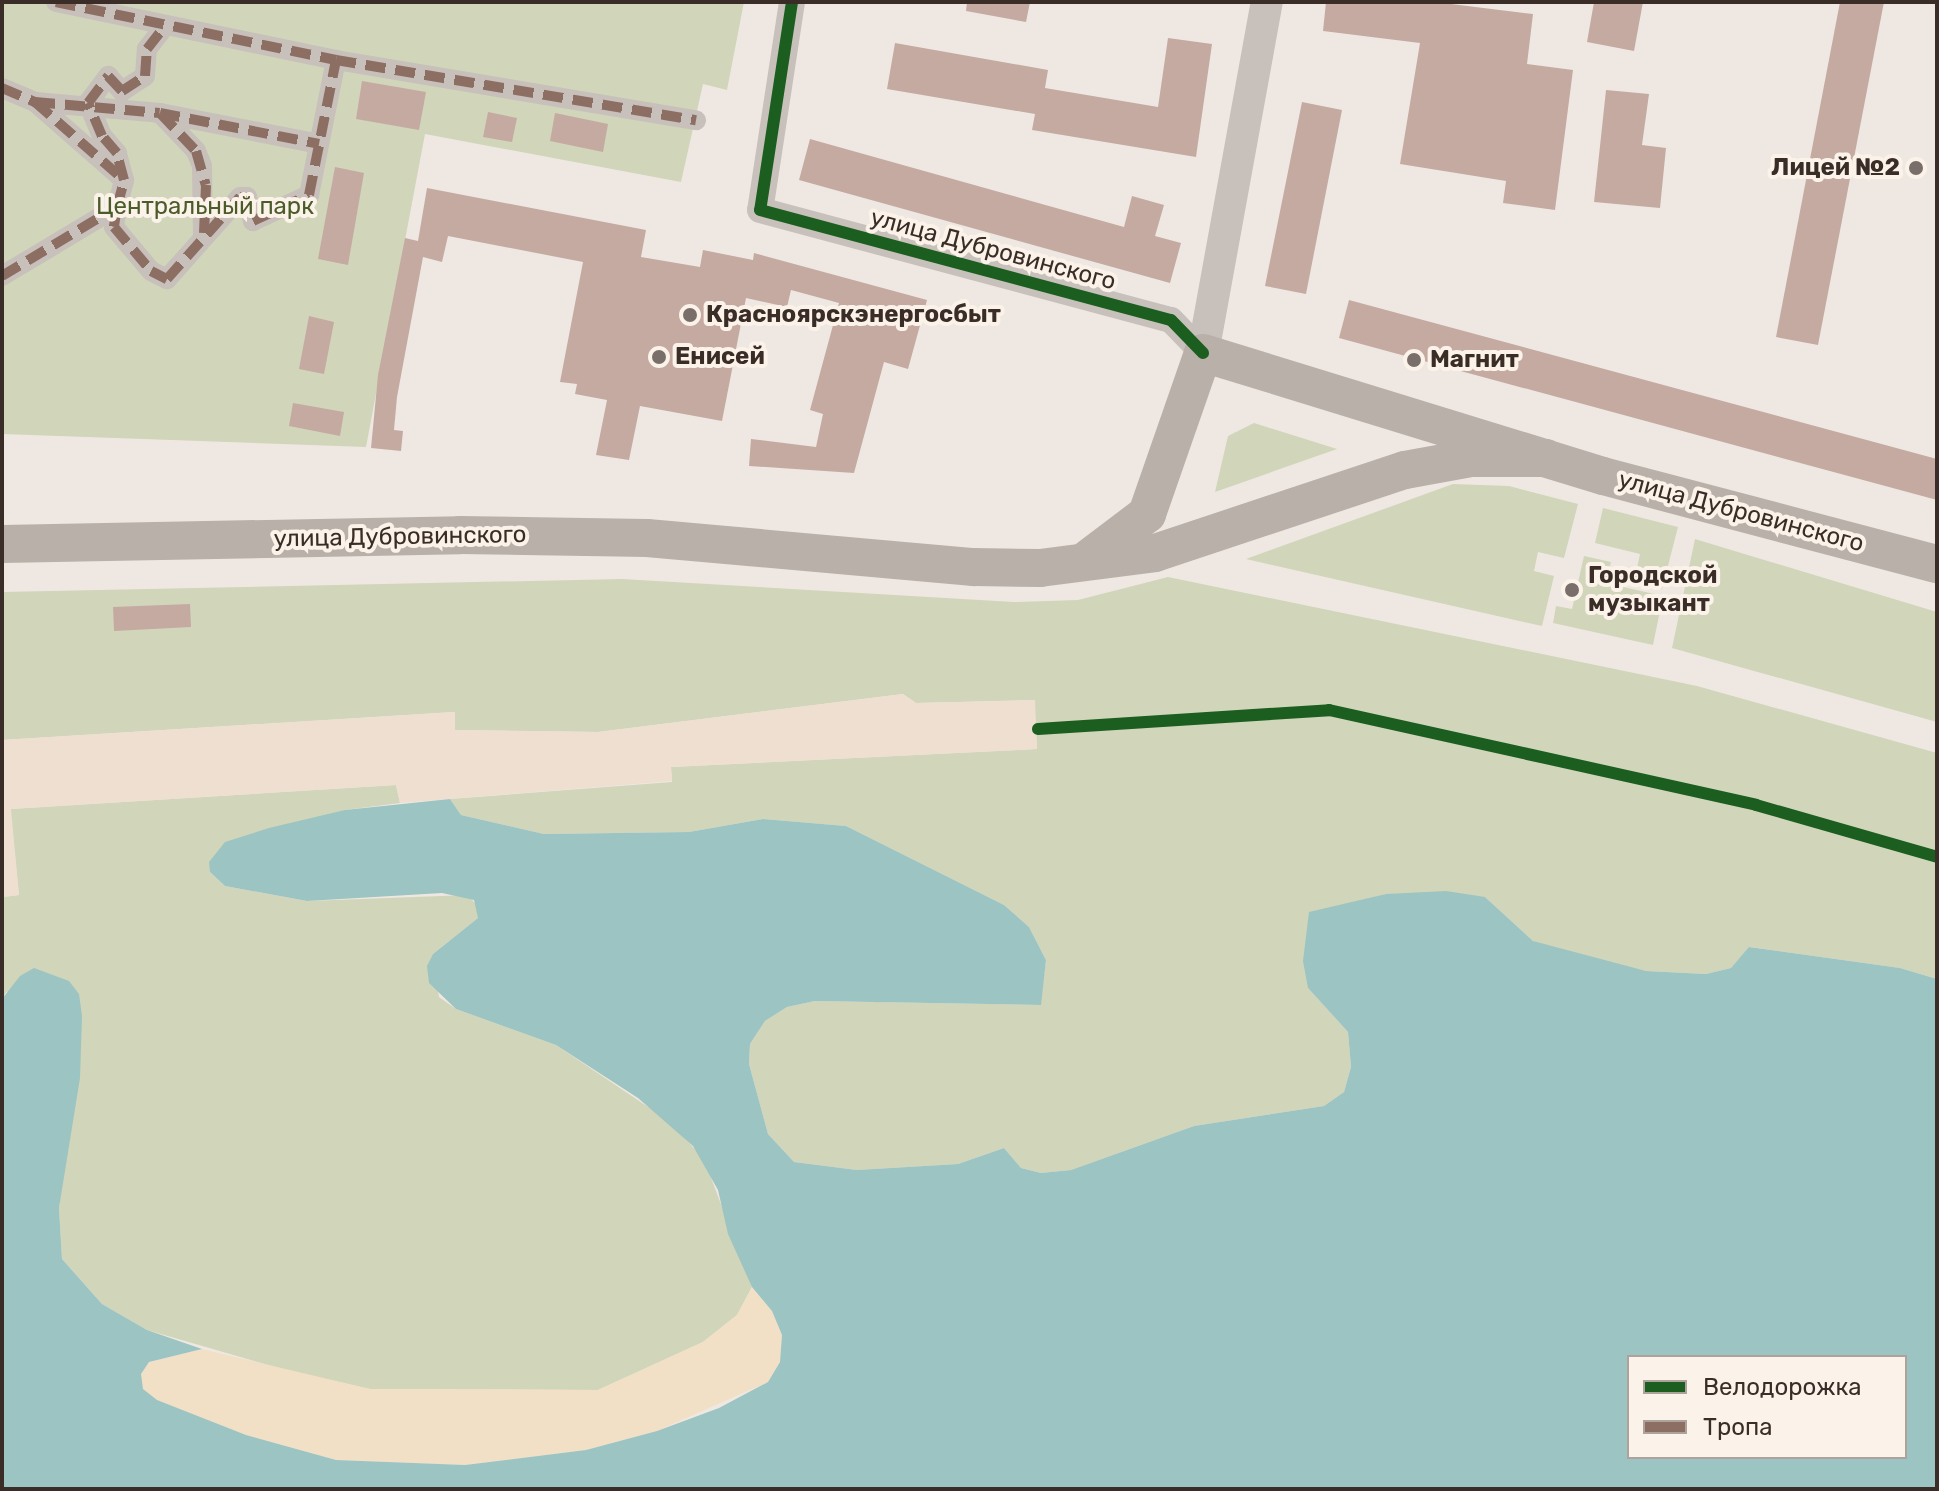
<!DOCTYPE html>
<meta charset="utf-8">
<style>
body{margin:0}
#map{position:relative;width:1939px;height:1491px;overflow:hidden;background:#efe8e2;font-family:Rubik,sans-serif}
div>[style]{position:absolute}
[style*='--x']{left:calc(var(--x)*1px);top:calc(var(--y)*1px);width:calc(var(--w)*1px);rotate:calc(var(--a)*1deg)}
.green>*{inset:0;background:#d1d5ba}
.sand>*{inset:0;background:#f1e0c6}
.plaza>*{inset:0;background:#eedfd0}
.water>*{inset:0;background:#9cc4c2}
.building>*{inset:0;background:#c5aaa2}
.pedestrian>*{height:20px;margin:-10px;padding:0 10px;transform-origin:10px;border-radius:10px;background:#c8c0ba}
.minor>*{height:26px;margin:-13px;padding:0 13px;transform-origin:13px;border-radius:13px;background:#c8c0ba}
.tertiary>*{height:32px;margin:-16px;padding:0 16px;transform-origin:16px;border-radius:16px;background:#c8c0ba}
.secondary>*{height:38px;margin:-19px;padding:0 19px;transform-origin:19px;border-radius:19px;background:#b9b0aa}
.quiet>*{height:10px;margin-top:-5px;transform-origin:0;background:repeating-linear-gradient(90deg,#8d6e63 0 20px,transparent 0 30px)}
.cycleway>*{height:12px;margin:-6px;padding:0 6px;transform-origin:6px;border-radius:6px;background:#1b5e20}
.dots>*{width:22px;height:22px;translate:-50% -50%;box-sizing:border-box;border:4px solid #fbf2e9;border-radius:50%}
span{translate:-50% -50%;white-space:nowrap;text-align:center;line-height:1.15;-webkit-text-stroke:8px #fbf2e9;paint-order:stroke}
.poi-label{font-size:24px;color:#3a2d28;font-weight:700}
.right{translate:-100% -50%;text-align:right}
.left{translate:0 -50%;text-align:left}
.park-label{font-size:24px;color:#4b5b29}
.street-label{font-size:24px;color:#3a2d28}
.frame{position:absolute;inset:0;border:4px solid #3a2d28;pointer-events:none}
.legend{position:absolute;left:1627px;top:1355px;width:280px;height:104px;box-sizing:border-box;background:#fbf2e9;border:2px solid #aea39c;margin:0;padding:10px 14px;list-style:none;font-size:24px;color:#3a2d28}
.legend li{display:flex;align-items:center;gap:16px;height:40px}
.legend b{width:40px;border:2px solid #aea39c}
</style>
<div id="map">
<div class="green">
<i style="clip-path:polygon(2px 2px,744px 2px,727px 90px,703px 84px,681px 182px,425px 134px,366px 447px,2px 434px)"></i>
<i style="clip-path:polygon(1254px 423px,1337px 449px,1215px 492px,1228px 436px)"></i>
<i style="clip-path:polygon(1453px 484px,1509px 486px,1578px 504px,1564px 558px,1538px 552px,1534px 571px,1554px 576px,1542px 626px,1246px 559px)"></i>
<i style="clip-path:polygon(1603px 508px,1678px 527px,1662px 589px,1634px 582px,1640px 554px,1595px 543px)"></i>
<i style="clip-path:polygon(1695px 539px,1937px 612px,1937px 722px,1672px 648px)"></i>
<i style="clip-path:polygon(1584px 556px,1611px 562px,1606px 583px,1663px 596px,1653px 645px,1553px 623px,1556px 606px,1572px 609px)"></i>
<i style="clip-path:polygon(1168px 577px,1697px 686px,1937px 753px,1937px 979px,1900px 968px,1750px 947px,1731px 968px,1706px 974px,1646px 971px,1570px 955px,1533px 941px,1485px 897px,1386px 894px,1364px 900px,1308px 988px,1348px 1032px,1351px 1067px,1344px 1092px,1324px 1106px,1194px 1126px,1071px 1170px,1041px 1173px,1021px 1168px,1004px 1148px,958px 1164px,857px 1170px,794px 1162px,768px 1134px,749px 1064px,750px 1044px,765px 1021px,787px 1007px,815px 1001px,1040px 1005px,1046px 960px,1029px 927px,1004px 905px,846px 826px,763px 819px,689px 832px,544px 834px,461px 815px,450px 799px,672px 782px,671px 767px,1037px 749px,1034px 700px,916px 703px,903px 694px,598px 732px,454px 730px,454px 712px,2px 740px,2px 592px,622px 579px,1014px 602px,1078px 600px)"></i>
<i style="clip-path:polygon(396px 785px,400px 803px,345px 810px,210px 872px,225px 886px,307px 901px,468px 895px,479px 908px,478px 918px,433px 954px,439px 997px,456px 1009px,556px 1045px,669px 1121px,704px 1159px,752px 1287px,737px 1315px,703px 1342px,598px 1390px,370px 1389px,285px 1370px,147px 1330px,102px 1304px,62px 1259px,59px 1208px,67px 1145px,7px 991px,2px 999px,2px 897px,19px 895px,10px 809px)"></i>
</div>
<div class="sand">
<i style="clip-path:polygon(752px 1287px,772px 1311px,782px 1335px,780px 1362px,768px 1382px,657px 1431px,586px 1450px,465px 1465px,336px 1460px,246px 1435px,156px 1400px,143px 1389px,140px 1374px,149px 1362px,202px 1349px,370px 1389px,598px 1390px,703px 1342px,737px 1315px)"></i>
</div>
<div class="plaza">
<i style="clip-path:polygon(903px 694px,916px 703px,1035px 700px,1037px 749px,671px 767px,672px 781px,400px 803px,396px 785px,11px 809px,19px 895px,2px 897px,2px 740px,455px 712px,455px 730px,598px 732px)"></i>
</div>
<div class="water">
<i style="clip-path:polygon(evenodd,450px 799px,461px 815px,544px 834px,689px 832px,763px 819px,846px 826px,1004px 905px,1029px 927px,1046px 960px,1041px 1005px,815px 1001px,787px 1007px,765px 1021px,750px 1044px,749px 1064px,768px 1134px,794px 1162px,857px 1170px,958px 1164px,1004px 1148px,1021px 1168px,1041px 1173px,1071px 1170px,1194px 1126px,1324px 1106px,1344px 1092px,1351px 1067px,1348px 1032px,1308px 988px,1303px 961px,1309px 912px,1386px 894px,1446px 891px,1485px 897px,1533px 941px,1646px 971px,1706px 974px,1731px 968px,1749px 947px,1900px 968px,1937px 979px,1937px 1489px,2px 1489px,2px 999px,20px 976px,34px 968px,69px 981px,79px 994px,82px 1016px,80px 1078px,59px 1208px,62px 1259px,102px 1304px,147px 1330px,202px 1349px,149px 1362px,141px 1374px,143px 1389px,157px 1400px,246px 1435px,336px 1460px,465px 1465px,586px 1450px,657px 1431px,719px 1408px,768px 1382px,780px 1362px,782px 1335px,772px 1311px,752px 1287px,728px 1234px,718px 1190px,693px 1146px,638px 1098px,556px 1045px,456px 1009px,429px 983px,427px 966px,433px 954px,478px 918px,474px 900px,442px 893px,307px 901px,225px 886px,210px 872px,209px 862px,225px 842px,269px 828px,345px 810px,450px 799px,1629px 1357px,1905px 1357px,1905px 1457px,1629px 1457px,1629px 1357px)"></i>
</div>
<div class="building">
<i style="clip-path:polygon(967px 2px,1030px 2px,1026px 22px,966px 11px)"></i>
<i style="clip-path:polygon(1326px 2px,1435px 2px,1533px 14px,1527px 64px,1573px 70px,1555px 210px,1503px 203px,1506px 181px,1400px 164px,1420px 43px,1323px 31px)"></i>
<i style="clip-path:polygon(1594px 2px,1643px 2px,1634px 51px,1587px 42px)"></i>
<i style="clip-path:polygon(1840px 2px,1884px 2px,1818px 345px,1776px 337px)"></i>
<i style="clip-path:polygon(1168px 38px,1212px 44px,1196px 157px,1032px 130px,1035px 114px,887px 89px,895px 43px,1048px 70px,1045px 88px,1158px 107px)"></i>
<i style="clip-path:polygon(362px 81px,426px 92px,419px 130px,356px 119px)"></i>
<i style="clip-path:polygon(1606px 90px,1649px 94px,1642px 145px,1666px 148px,1660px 208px,1594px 202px)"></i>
<i style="clip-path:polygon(1302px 102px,1342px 110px,1306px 294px,1265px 286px)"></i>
<i style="clip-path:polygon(488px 112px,517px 118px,512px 142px,483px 137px)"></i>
<i style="clip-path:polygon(555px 113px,608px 124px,603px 152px,550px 141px)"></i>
<i style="clip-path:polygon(810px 139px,1124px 227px,1132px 196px,1164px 205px,1155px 236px,1181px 243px,1170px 283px,799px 180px)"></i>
<i style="clip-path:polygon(335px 167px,364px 173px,348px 265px,318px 259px)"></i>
<i style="clip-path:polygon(427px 188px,646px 230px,641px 257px,700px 267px,703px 250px,753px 260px,754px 253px,927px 300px,908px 369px,884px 362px,854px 473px,749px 466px,751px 439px,816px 447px,823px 414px,810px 410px,839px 303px,791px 290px,787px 307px,746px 298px,722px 421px,640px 406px,629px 460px,596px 455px,607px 400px,575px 394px,577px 384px,560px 382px,583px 262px,448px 236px,442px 262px,423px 257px,397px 397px,394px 430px,403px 431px,401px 451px,371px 448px,378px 375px,405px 238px,418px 241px)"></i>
<i style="clip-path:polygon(1349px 300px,1937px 459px,1937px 500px,1339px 338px)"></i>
<i style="clip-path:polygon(309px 316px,334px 322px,324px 374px,299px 369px)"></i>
<i style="clip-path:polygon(293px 403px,344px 412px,340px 436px,289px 426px)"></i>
<i style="clip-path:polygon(190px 604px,191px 627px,114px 631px,113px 607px)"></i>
</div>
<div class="pedestrian">
<i style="--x:56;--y:2;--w:286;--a:11.7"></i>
<i style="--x:336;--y:60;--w:365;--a:9.5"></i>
<i style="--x:2;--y:88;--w:36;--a:23"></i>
<i style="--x:35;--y:102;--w:118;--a:41.2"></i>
<i style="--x:35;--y:102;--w:125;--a:5"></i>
<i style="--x:160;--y:113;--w:162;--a:11"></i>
<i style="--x:160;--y:113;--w:52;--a:46.5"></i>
<i style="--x:196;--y:151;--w:16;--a:68"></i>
<i style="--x:202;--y:166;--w:70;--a:89.2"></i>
<i style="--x:117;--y:207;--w:20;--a:99"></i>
<i style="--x:114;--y:227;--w:57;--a:49.9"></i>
<i style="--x:151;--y:271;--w:18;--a:27"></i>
<i style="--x:167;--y:279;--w:110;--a:-48.3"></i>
<i style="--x:240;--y:197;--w:7;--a:0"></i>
<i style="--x:247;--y:197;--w:25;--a:76"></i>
<i style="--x:253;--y:221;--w:62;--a:-24.9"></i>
<i style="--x:309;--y:195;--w:138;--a:-78.7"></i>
<i style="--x:2;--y:276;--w:134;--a:-31"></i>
<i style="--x:117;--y:207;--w:28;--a:-75"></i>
<i style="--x:124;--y:180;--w:28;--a:-105"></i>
<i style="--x:117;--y:153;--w:23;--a:-131"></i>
<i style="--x:102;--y:136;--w:36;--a:-113"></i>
<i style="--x:88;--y:103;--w:34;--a:-53"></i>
<i style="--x:108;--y:76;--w:21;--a:47"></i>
<i style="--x:122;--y:91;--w:27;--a:-33"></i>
<i style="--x:145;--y:76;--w:27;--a:-86"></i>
<i style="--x:147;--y:49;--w:29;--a:-52"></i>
</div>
<div class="minor">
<i style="--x:792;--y:2;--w:210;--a:98.7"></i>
<i style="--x:760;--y:210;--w:425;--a:15"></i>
<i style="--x:1171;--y:320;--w:46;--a:45.9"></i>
</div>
<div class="tertiary">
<i style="--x:1203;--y:353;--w:357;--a:-79.7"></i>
</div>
<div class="secondary">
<i style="--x:2;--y:544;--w:458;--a:-1.1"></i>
<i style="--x:460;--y:535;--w:187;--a:0.9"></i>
<i style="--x:647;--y:538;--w:328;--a:5.1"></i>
<i style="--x:974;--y:567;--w:66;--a:0.9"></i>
<i style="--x:1040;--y:568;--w:116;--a:-7.4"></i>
<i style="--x:1155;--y:553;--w:263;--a:-18.4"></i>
<i style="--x:1405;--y:470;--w:67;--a:-10.3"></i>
<i style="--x:1471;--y:458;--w:75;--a:0"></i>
<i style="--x:1089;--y:558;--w:73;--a:-37.2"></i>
<i style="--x:1147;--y:514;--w:170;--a:-70.8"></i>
<i style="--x:1203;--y:353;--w:418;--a:17.1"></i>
<i style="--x:1603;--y:476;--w:345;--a:14.8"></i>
</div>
<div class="quiet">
<i style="--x:56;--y:2;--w:286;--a:11.7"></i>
<i style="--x:336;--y:60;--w:365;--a:9.5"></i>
<i style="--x:2;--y:88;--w:36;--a:23"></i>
<i style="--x:35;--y:102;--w:118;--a:41.2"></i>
<i style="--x:35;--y:102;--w:125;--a:5"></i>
<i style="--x:160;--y:113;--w:162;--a:11"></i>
<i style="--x:160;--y:113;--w:52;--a:46.5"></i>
<i style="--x:196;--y:151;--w:35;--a:74"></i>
<i style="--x:206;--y:185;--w:48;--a:92.4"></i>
<i style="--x:117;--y:207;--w:20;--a:99"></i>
<i style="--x:114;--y:227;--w:57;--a:49.9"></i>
<i style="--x:151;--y:271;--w:18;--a:27"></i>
<i style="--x:167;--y:279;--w:110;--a:-48.3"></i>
<i style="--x:240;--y:197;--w:7;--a:0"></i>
<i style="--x:247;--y:197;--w:25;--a:76"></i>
<i style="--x:253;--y:221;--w:62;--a:-24.9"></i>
<i style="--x:309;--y:195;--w:138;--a:-78.7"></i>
<i style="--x:2;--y:276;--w:134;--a:-31"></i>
<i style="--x:117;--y:207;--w:28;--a:-75"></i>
<i style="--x:124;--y:180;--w:28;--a:-105"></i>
<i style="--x:117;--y:153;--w:23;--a:-131"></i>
<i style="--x:102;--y:136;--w:36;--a:-113"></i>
<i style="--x:88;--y:103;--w:34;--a:-53"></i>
<i style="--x:108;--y:76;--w:21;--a:47"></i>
<i style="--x:122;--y:91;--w:27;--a:-33"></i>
<i style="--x:145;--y:76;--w:27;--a:-86"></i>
<i style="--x:147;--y:49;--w:29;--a:-52"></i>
</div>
<div class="cycleway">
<i style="--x:792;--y:2;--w:210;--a:98.7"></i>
<i style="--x:760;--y:210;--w:425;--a:15"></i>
<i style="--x:1171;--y:320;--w:46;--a:45.9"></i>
<i style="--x:1038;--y:729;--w:292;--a:-3.7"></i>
<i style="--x:1329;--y:710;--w:437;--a:12.5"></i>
<i style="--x:1756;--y:805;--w:188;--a:16"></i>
</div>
<div class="dots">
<i style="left:1916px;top:168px;background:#796e69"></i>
<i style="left:690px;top:315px;background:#796e69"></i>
<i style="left:659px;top:357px;background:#796e69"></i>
<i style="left:1414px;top:360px;background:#796e69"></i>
<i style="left:1572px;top:590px;background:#796e69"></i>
</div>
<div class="poi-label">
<span class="right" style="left:1900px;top:168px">Лицей №2</span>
<span class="left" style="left:706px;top:315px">Красноярскэнергосбыт</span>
<span class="left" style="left:675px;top:357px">Енисей</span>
<span class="left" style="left:1430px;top:360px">Магнит</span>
<span class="left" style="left:1588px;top:590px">Городской<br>музыкант</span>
</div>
<div class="park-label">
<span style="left:205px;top:207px">Центральный парк</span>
</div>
<div class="street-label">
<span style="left:993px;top:250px;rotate:15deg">улица Дубровинского</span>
<span style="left:1741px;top:512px;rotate:15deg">улица Дубровинского</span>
<span style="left:400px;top:537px;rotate:-1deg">улица Дубровинского</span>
</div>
<div class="frame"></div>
<ul class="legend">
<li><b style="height:10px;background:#1b5e20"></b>Велодорожка</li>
<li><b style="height:10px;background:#8d6e63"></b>Тропа</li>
</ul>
</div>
